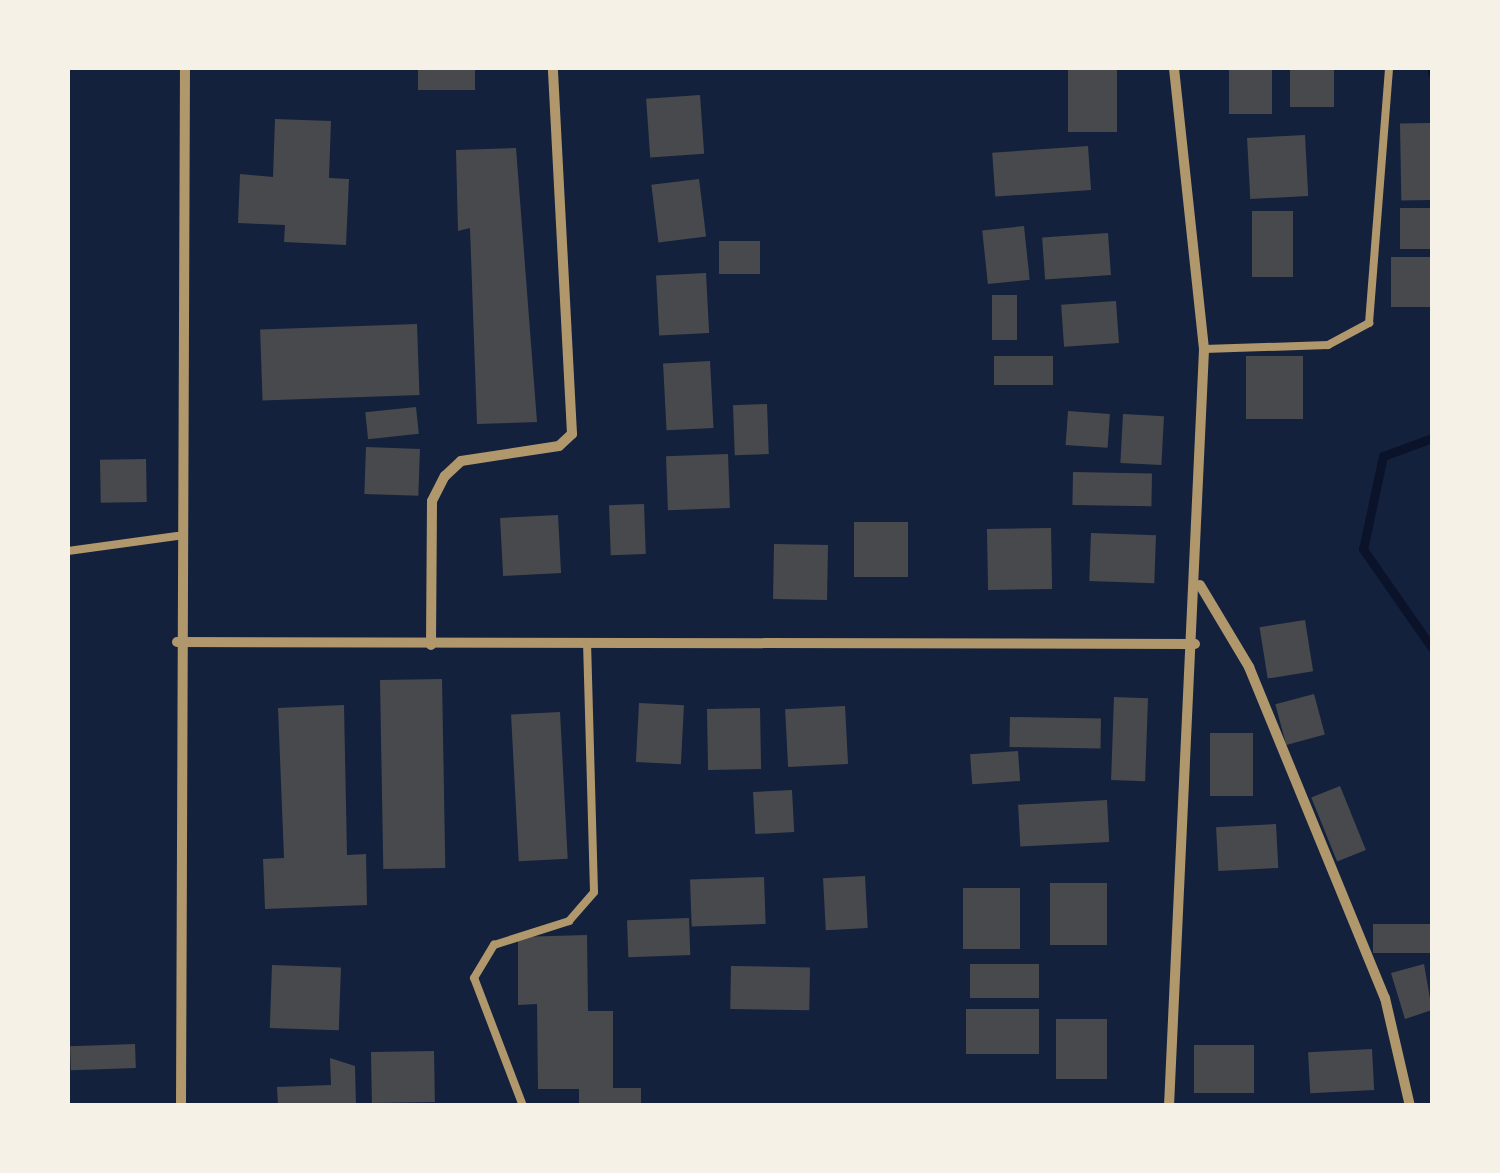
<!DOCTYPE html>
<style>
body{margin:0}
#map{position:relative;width:1500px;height:1173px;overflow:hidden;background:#14213d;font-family:Bitter,serif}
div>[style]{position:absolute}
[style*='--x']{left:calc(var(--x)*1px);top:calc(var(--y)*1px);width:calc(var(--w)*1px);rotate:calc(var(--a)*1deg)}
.stream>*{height:9px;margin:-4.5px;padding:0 4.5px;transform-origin:4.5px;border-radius:4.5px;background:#0b132b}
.building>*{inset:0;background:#48494c;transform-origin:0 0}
.service>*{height:8px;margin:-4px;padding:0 4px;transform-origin:4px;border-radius:4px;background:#b1986c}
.minor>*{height:10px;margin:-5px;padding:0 5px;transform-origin:5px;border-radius:5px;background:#b1986c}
span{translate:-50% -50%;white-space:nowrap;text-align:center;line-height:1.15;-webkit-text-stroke:10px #f6f1e7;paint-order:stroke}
.frame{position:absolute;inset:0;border:70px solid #f6f1e7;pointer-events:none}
</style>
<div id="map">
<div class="stream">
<div style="--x:1432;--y:68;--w:5;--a:90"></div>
<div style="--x:1432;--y:438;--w:52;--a:159.8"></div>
<div style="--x:1383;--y:456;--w:95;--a:102.1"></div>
<div style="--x:1363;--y:549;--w:121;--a:55.1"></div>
</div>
<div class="building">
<div style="left:418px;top:68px;width:57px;height:22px"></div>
<div style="left:1068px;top:68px;width:49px;height:64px"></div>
<div style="left:1229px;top:68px;width:43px;height:46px"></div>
<div style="left:1290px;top:68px;width:44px;height:39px"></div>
<div style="left:700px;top:95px;width:59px;height:54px;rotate:86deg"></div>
<div style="clip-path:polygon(275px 119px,331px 121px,329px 178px,349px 179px,346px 245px,284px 242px,285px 225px,238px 223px,240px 174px,273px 177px)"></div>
<div style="left:1430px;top:123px;width:77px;height:30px;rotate:89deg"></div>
<div style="left:1305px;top:135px;width:61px;height:58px;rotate:87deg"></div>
<div style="left:1088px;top:146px;width:44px;height:96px;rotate:86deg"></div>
<div style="clip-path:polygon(516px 148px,537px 422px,477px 424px,470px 228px,458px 231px,456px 150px)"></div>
<div style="left:699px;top:179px;width:58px;height:48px;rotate:83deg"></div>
<div style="left:1432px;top:208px;width:41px;height:32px;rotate:90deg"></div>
<div style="left:1252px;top:211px;width:41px;height:66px"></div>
<div style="left:1024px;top:226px;width:54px;height:42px;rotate:84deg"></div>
<div style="left:1108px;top:233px;width:42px;height:66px;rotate:86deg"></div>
<div style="left:760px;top:241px;width:33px;height:41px;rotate:90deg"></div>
<div style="left:1432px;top:257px;width:50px;height:41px;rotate:90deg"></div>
<div style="left:706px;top:273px;width:60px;height:50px;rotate:87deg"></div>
<div style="left:992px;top:295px;width:25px;height:45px"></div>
<div style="left:1116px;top:301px;width:42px;height:55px;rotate:86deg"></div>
<div style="left:417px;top:324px;width:71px;height:157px;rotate:88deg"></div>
<div style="left:994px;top:356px;width:59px;height:29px"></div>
<div style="left:1246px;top:356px;width:57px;height:63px"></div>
<div style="left:710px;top:361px;width:67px;height:47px;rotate:87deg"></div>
<div style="left:767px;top:404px;width:50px;height:34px;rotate:88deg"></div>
<div style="left:416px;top:407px;width:27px;height:51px;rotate:84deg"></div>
<div style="left:1068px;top:411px;width:42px;height:34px;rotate:4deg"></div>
<div style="left:1123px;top:414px;width:41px;height:49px;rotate:3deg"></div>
<div style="left:366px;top:447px;width:54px;height:47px;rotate:2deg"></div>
<div style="left:728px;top:454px;width:54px;height:62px;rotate:88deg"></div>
<div style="left:146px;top:459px;width:43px;height:46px;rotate:89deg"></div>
<div style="left:1073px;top:472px;width:79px;height:33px;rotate:1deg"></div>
<div style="left:644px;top:504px;width:50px;height:35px;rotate:88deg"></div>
<div style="left:558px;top:515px;width:58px;height:58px;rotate:87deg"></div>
<div style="left:854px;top:522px;width:54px;height:55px"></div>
<div style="left:1051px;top:528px;width:61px;height:64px;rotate:89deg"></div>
<div style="left:1091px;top:533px;width:65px;height:48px;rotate:2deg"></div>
<div style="left:774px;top:544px;width:54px;height:55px;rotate:1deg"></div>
<div style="left:1305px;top:620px;width:52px;height:46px;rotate:81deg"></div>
<div style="left:442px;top:679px;width:189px;height:62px;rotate:89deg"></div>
<div style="left:1314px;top:694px;width:42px;height:40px;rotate:75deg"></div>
<div style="left:1114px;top:697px;width:34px;height:83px;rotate:2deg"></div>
<div style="left:639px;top:703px;width:45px;height:59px;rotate:3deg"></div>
<div style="clip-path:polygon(344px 705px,347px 855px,366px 854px,367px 905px,265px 909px,263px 859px,284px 858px,278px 708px)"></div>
<div style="left:845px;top:706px;width:58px;height:60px;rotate:87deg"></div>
<div style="left:760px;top:708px;width:61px;height:53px;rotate:89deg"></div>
<div style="left:560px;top:712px;width:147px;height:49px;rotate:87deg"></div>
<div style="left:1010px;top:717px;width:91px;height:30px;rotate:1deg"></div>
<div style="left:1210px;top:733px;width:43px;height:63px"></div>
<div style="left:1018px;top:751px;width:30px;height:48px;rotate:86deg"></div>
<div style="left:1340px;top:786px;width:69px;height:31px;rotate:68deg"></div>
<div style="left:792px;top:790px;width:42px;height:39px;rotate:87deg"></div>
<div style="left:1107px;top:800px;width:42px;height:89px;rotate:87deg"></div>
<div style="left:1276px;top:824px;width:44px;height:60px;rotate:87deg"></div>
<div style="left:865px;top:876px;width:52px;height:42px;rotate:87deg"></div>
<div style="left:764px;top:877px;width:47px;height:74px;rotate:88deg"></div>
<div style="left:1050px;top:883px;width:57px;height:62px"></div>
<div style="left:1020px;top:888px;width:61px;height:57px;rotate:90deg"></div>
<div style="left:689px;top:918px;width:37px;height:62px;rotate:88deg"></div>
<div style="left:1432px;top:924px;width:29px;height:59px;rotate:90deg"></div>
<div style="clip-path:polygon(587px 935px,588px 1011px,613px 1011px,613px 1088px,641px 1088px,641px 1106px,579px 1106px,579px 1089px,538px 1089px,537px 1004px,518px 1005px,518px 937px)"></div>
<div style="left:970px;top:964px;width:69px;height:34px"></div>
<div style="clip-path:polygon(1424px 964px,1432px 1010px,1405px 1019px,1391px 973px)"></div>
<div style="left:272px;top:965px;width:69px;height:63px;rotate:2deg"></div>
<div style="left:731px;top:966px;width:79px;height:43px;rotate:1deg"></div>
<div style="left:1039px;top:1009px;width:45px;height:73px;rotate:90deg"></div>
<div style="left:1056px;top:1019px;width:51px;height:60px"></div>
<div style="left:135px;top:1044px;width:24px;height:65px;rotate:88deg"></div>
<div style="left:1254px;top:1045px;width:48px;height:60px;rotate:90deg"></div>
<div style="left:1372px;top:1049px;width:41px;height:64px;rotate:87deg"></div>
<div style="left:434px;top:1051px;width:51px;height:63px;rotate:89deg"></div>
<div style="clip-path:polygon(330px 1058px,355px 1066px,356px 1106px,278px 1106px,277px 1087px,331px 1085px)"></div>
</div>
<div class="service">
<div style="--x:1204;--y:349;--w:124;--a:-1.8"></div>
<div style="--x:1328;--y:345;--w:47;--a:-28.2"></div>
<div style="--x:1369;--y:323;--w:256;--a:-85.5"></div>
<div style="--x:68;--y:551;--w:110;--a:-7.8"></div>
<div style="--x:523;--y:1106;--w:137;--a:-110.9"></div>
<div style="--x:474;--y:978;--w:39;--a:-59"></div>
<div style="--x:494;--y:945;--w:79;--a:-17.7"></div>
<div style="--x:569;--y:921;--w:38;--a:-49"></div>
<div style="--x:594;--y:892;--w:247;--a:-91.6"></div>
</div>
<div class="minor">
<div style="--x:1200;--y:585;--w:96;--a:59.1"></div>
<div style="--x:1249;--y:667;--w:358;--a:67.7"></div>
<div style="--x:1385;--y:998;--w:111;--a:77"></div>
<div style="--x:177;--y:642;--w:1018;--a:0.11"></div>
<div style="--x:431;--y:645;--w:144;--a:-89.6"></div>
<div style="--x:432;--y:501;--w:28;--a:-63"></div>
<div style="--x:445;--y:476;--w:22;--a:-43"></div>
<div style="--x:461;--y:461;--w:99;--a:-8.7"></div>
<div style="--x:559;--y:446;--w:18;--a:-43"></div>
<div style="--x:572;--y:434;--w:366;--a:-93"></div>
<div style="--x:181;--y:1106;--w:1038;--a:-89.78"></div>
<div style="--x:1169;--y:1106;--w:758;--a:-87.35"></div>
<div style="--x:1204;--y:349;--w:283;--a:-96.1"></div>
</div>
<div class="frame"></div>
</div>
